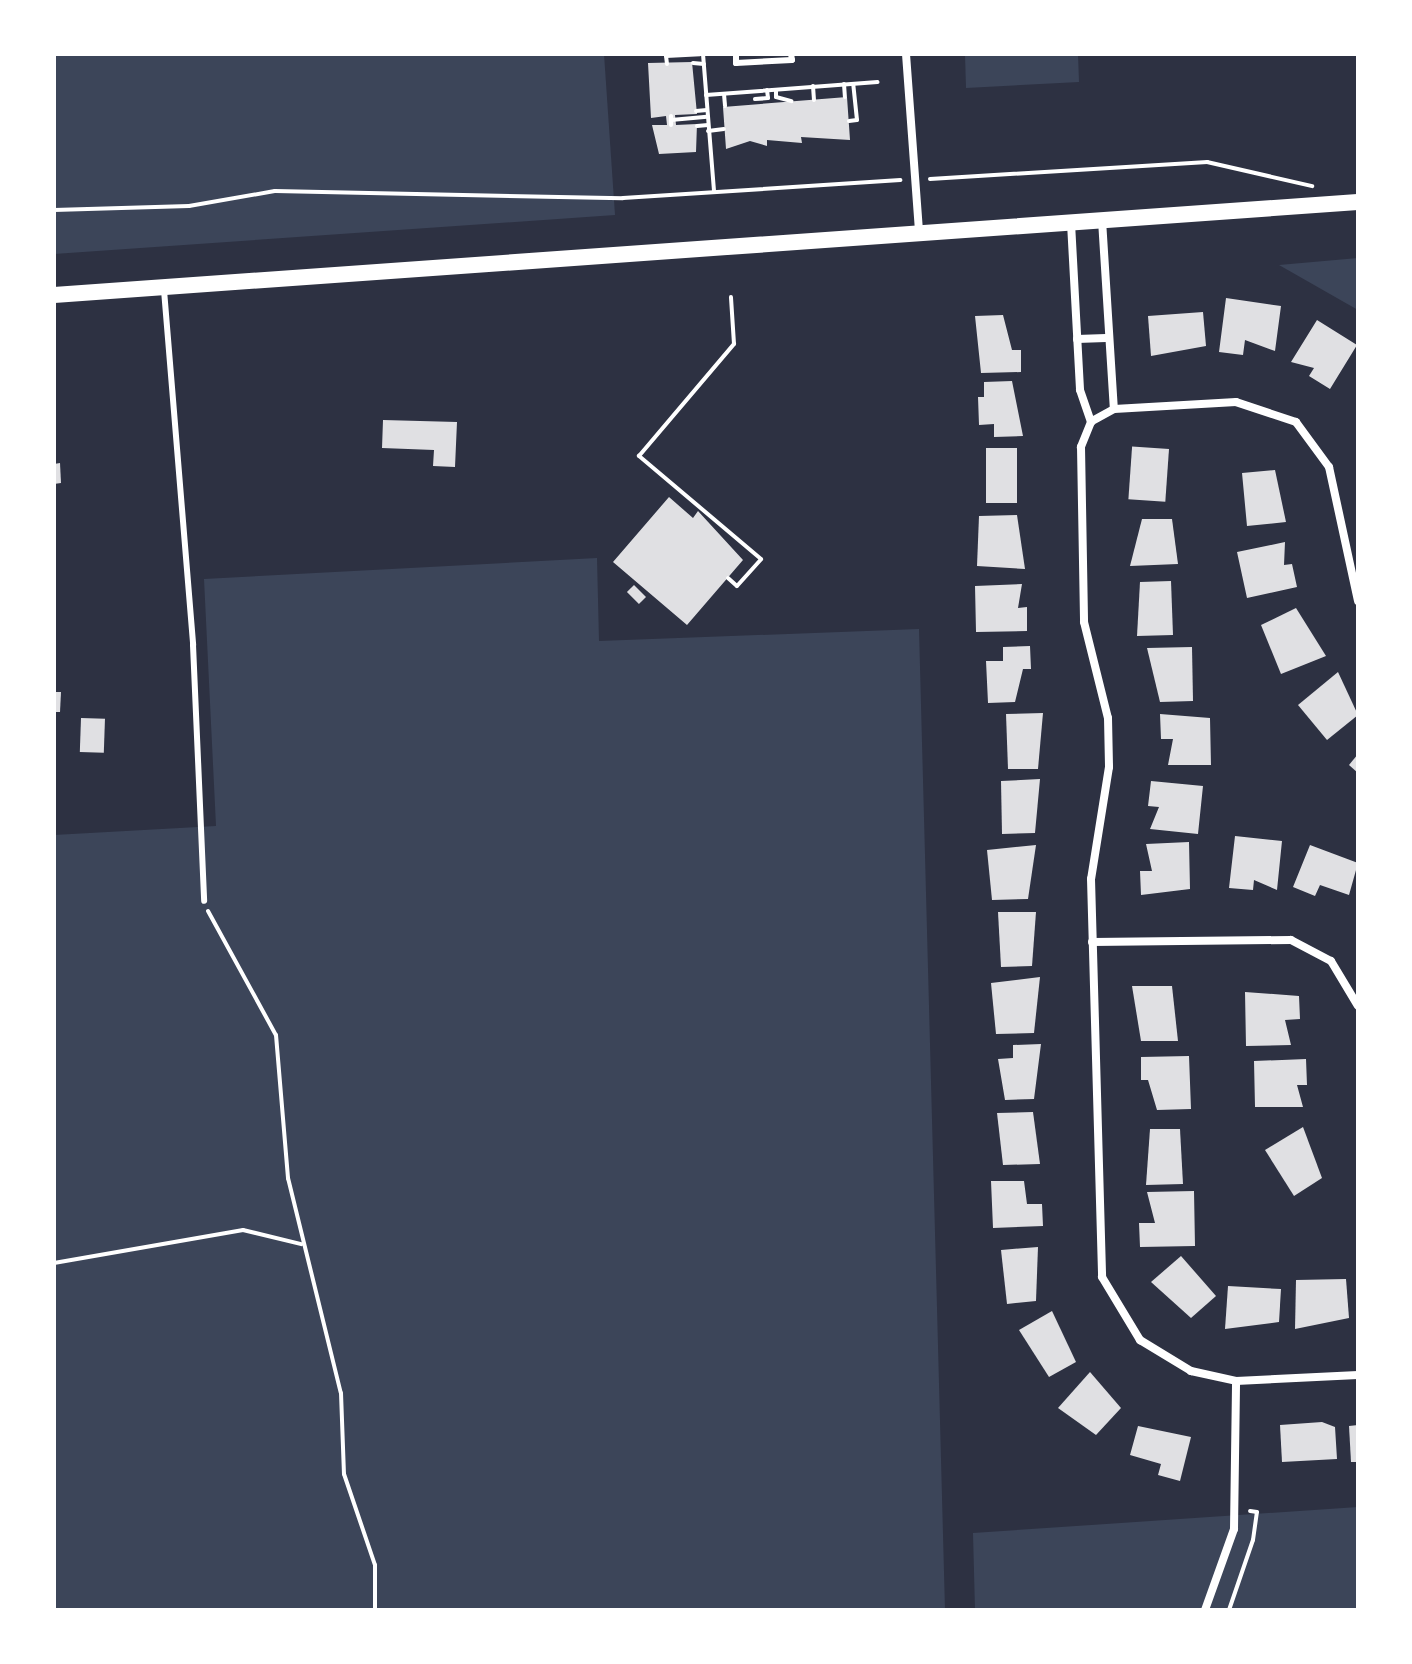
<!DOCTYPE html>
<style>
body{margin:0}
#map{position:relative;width:1412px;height:1664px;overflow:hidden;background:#2d3142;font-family:Quicksand,sans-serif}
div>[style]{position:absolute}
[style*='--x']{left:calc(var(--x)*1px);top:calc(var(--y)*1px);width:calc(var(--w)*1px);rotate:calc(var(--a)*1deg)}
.green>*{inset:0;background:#3c4559}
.building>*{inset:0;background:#e0e0e3;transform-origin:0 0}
.path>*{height:4px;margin:-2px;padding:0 2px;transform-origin:2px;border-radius:2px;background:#fff}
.service>*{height:6px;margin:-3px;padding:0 3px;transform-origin:3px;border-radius:3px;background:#fff}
.minor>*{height:8px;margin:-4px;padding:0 4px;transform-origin:4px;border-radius:4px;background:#fff}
.secondary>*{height:16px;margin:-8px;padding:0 8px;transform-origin:8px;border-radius:8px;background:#fff}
span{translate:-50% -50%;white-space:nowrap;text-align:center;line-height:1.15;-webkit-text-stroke:8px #fff;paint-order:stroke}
.frame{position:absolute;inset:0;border:56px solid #fff;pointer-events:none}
</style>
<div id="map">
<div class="green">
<div style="clip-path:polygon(54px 54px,604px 54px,615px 215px,54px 254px)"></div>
<div style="clip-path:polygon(965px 54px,1078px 54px,1079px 82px,966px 88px)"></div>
<div style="clip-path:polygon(1358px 258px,1358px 310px,1279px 265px)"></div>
<div style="clip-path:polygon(597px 558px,599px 641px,919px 629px,945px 1610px,54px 1610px,54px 835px,216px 826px,204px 579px)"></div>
<div style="clip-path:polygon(1358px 1507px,1358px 1610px,975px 1610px,973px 1533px)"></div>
</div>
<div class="building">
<div style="clip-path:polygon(692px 62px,697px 114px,675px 115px,676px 125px,697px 124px,696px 152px,659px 154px,652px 125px,667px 125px,666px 116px,651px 118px,648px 63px)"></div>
<div style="clip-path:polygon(847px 97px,850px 140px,801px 137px,802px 143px,767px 140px,767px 146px,750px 141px,726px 149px,723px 107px)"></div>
<div style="clip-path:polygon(1226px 298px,1281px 306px,1275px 351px,1245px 340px,1243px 355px,1219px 352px)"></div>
<div style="clip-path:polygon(1203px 312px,1206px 346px,1151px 356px,1148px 316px)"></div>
<div style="clip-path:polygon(1003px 315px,1012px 350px,1021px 350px,1021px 372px,981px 373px,975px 316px)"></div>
<div style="clip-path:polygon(1317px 320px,1357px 345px,1330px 389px,1309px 376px,1314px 368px,1291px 362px)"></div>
<div style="clip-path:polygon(1012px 381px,1023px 436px,994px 437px,994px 424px,979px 425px,978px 397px,984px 397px,984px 382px)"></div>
<div style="clip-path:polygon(383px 420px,457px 422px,455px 467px,433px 466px,434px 450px,382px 448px)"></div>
<div style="left:986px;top:448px;width:31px;height:55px"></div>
<div style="left:1169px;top:449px;width:53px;height:37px;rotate:94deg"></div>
<div style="clip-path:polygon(60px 463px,61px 483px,54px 484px,54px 464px)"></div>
<div style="clip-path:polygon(1275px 470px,1286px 522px,1247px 526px,1242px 473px)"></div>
<div style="clip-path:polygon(669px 497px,693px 518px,698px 511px,743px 560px,687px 625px,613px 562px)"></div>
<div style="clip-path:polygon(1017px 515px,1025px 569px,977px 566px,979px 516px)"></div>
<div style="clip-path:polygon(1142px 519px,1172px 519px,1178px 564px,1130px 566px)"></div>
<div style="clip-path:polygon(1285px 542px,1284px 565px,1292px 564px,1297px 587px,1247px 598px,1237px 552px)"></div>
<div style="clip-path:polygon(1171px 581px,1173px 635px,1137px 636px,1140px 582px)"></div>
<div style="clip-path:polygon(1022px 584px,1018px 608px,1027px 607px,1027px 631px,976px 632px,975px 586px)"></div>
<div style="left:634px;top:585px;width:17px;height:10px;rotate:45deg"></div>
<div style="clip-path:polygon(1296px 608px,1326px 656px,1281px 674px,1261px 625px)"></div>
<div style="clip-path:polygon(1030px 646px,1031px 669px,1023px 669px,1015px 702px,988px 703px,986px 661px,1003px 661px,1003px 647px)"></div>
<div style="clip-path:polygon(1192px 647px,1193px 701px,1160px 702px,1147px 648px)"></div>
<div style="clip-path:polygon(1338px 672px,1358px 715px,1327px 740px,1298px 705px)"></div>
<div style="clip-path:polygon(54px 692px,61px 692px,60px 712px,54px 712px)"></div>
<div style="clip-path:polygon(1043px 713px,1038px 769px,1008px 769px,1006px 714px)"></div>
<div style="clip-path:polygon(1160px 714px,1210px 718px,1211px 765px,1168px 765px,1173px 739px,1161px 739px)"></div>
<div style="left:81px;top:718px;width:24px;height:34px;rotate:2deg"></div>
<div style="clip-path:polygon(1358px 754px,1358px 773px,1349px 765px)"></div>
<div style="clip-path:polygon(1040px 779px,1035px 833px,1002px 834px,1001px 781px)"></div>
<div style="clip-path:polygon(1151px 781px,1203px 786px,1198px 834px,1150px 829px,1159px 807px,1148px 806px)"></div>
<div style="clip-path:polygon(1235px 836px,1282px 841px,1277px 890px,1254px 880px,1253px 890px,1229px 888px)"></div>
<div style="clip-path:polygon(1189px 842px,1190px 889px,1141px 895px,1140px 871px,1152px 871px,1146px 844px)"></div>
<div style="clip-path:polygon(1036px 845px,1028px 899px,992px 900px,987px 850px)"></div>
<div style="clip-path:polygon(1310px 845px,1358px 863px,1349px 895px,1320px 885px,1315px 896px,1293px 887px)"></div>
<div style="clip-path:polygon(998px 912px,1036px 912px,1032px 966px,1001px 967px)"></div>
<div style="clip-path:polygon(1040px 977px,1034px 1033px,996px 1034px,991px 983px)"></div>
<div style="clip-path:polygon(1132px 986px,1172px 986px,1178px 1041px,1141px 1041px)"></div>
<div style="clip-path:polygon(1245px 992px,1299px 996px,1300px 1019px,1285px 1020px,1291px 1045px,1246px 1046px)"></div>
<div style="clip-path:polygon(1041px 1044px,1034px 1099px,1005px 1100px,998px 1059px,1013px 1058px,1013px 1045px)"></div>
<div style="clip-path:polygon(1189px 1056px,1191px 1109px,1157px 1110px,1148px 1080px,1141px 1080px,1141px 1057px)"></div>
<div style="clip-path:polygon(1306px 1059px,1307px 1085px,1297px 1085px,1303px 1107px,1255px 1107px,1254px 1061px)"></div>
<div style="clip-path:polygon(1033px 1112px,1040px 1164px,1003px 1165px,997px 1113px)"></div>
<div style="clip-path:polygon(1303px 1127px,1322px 1178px,1294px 1196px,1265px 1150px)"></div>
<div style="clip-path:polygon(1150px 1129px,1180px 1129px,1183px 1184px,1146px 1185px)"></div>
<div style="clip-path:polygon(991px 1181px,1024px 1181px,1027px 1204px,1042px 1204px,1043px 1226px,993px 1228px)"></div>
<div style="clip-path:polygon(1194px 1191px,1195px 1246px,1140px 1247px,1139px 1223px,1155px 1223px,1147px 1192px)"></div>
<div style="clip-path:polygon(1038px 1247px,1036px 1301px,1007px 1304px,1001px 1250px)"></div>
<div style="clip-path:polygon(1181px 1256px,1216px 1296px,1191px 1318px,1151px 1282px)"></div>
<div style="clip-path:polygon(1346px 1279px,1349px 1318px,1295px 1329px,1296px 1280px)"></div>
<div style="clip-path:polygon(1228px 1286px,1281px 1289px,1279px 1322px,1225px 1329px)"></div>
<div style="clip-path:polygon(1052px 1311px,1076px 1362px,1049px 1377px,1019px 1330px)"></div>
<div style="clip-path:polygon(1090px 1372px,1121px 1408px,1096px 1435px,1058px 1408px)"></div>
<div style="clip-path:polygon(1322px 1422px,1335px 1427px,1337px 1459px,1282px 1462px,1280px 1425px)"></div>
<div style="clip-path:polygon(1358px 1425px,1358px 1462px,1351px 1462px,1349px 1426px)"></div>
<div style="clip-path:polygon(1138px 1426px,1191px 1437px,1180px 1481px,1158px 1475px,1161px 1464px,1130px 1455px)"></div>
</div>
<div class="path">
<div style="--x:703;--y:54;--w:138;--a:85.4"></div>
<div style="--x:693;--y:63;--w:11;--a:5"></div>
<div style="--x:667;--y:64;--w:8;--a:-97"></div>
<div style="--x:666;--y:56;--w:34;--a:-3"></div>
<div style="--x:844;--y:84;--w:13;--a:86"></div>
<div style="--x:813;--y:86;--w:14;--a:86"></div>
<div style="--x:776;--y:90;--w:7;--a:90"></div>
<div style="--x:776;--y:97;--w:16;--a:15"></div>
<div style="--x:724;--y:94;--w:12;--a:85"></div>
<div style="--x:706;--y:95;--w:172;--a:-4.3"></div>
<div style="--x:755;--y:99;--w:13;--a:-4"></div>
<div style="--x:768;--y:98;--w:8;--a:-97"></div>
<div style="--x:696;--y:111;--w:11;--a:-5"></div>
<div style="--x:671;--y:116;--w:9;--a:90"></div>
<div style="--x:671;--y:120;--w:36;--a:-5"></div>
<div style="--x:849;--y:121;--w:8;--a:-7"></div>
<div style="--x:857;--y:120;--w:36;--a:-96"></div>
<div style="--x:697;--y:126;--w:11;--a:-5"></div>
<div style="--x:708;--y:131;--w:16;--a:-7"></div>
<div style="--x:930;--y:179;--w:278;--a:-3.5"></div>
<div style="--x:1207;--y:162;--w:108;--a:12.9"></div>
<div style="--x:54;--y:210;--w:135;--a:-1.7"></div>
<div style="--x:189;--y:206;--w:87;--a:-9.9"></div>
<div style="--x:275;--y:191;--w:348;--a:1.2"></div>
<div style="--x:623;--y:198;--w:278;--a:-3.7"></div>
<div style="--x:728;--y:578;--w:12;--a:42"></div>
<div style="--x:737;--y:586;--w:36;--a:-48"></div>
<div style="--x:761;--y:559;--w:160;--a:-139.8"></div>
<div style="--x:639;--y:456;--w:147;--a:-49.7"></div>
<div style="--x:734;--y:344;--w:47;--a:-93.7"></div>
<div style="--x:208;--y:911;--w:141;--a:61.3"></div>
<div style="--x:276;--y:1035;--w:144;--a:85.2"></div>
<div style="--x:288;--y:1178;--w:221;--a:76.2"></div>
<div style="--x:341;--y:1393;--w:81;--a:87.9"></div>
<div style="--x:344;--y:1474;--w:96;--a:71.2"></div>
<div style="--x:375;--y:1565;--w:45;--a:90"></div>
<div style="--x:54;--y:1263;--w:192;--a:-9.9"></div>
<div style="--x:243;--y:1230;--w:60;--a:13.6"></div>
<div style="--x:1229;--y:1610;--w:74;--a:-71.1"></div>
<div style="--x:1253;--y:1540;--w:28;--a:-82"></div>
<div style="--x:1257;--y:1512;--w:7;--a:-172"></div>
</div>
<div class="service">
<div style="--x:736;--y:54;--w:9;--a:90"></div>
<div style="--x:736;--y:63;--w:56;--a:-3.1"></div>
<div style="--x:792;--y:60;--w:6;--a:-99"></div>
<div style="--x:164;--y:290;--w:356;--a:85.3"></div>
<div style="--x:193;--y:645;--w:256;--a:87.5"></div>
</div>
<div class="minor">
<div style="--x:906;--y:54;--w:179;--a:85.8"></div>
<div style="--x:1102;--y:220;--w:189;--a:86.4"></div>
<div style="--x:1071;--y:223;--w:167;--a:86.9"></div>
<div style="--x:1080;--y:390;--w:34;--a:71"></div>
<div style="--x:1077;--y:339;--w:29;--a:-2"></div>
<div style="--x:1358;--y:601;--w:137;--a:-102.2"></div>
<div style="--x:1329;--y:467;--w:56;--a:-126.3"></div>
<div style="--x:1296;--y:422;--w:63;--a:-161.6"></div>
<div style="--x:1236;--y:402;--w:122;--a:176.7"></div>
<div style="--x:1114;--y:409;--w:26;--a:151"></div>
<div style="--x:1091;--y:422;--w:27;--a:112"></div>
<div style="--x:1081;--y:447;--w:175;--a:89"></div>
<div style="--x:1084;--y:622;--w:99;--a:76"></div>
<div style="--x:1108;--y:718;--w:49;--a:88.8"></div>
<div style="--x:1109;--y:767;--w:113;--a:99.1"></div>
<div style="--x:1091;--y:879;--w:398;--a:88.4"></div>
<div style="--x:1102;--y:1277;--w:74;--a:58.9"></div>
<div style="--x:1140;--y:1340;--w:60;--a:31.3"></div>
<div style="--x:1191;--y:1371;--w:46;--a:12.5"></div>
<div style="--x:1236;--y:1381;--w:122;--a:-2.8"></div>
<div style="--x:1092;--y:942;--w:199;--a:-0.6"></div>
<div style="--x:1291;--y:940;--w:45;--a:27.7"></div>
<div style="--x:1331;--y:961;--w:52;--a:59"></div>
<div style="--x:1205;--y:1610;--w:86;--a:-70.3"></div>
<div style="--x:1234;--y:1529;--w:148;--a:-89.2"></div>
</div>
<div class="secondary">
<div style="--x:54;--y:295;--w:1307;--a:-4.08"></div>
</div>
<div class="frame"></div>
</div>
